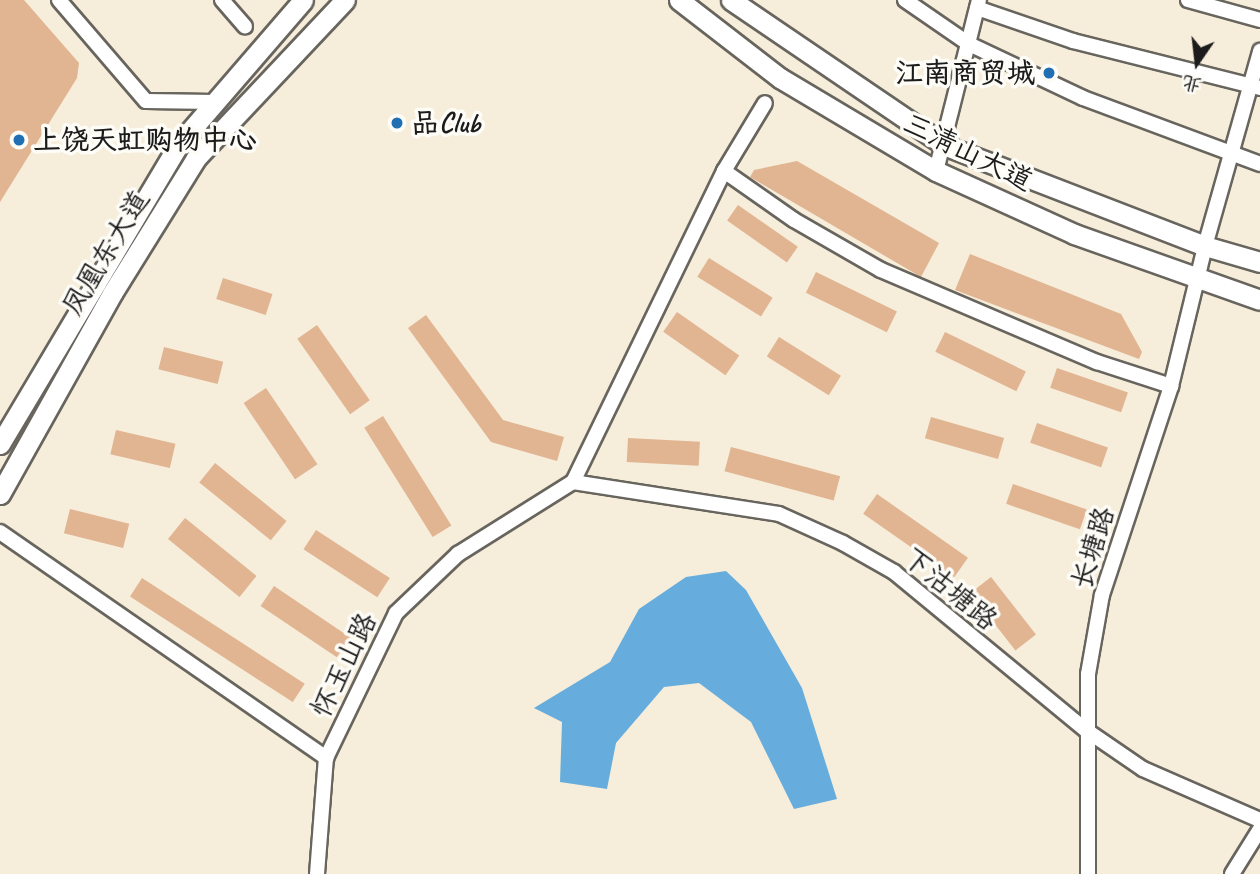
<!DOCTYPE html>
<meta charset="utf-8">
<style>
body{margin:0}
#map{position:relative;width:1260px;height:874px;overflow:hidden;background:#f6edda;font-family:Caveat,"LXGW WenKai TC",sans-serif}
div>[style]{position:absolute}
[style*='--x']{left:calc(var(--x)*1px);top:calc(var(--y)*1px);width:calc(var(--w)*1px);rotate:calc(var(--a)*1deg)}
.water>*{inset:0;background:#66addd}
.building>*{inset:0;background:#e1b492;transform-origin:0 0}
.roads{filter:drop-shadow(2px 0 #68655e) drop-shadow(-2px 0 #68655e) drop-shadow(0 2px #68655e) drop-shadow(0 -2px #68655e)}
.minor>*{height:14px;margin:-7px;padding:0 7px;transform-origin:7px;border-radius:7px;background:#fff}
.major>*{height:19px;margin:-9.5px;padding:0 9.5px;transform-origin:9.5px;border-radius:9.5px;background:#fff}
.dots>*{width:19px;height:19px;translate:-50% -50%;box-sizing:border-box;border:4px solid #fdfcf7;border-radius:50%}
span{translate:-50% -50%;white-space:nowrap;text-align:center;line-height:1.15;-webkit-text-stroke:7px #fdfcf7;paint-order:stroke}
.poi-label{font-size:28px;color:#1c1c1c;font-weight:700}
.right{translate:-100% -50%;text-align:right}
.left{translate:0 -50%;text-align:left}
.street-label{font-size:28px;color:#1c1c1c}
.north{position:absolute;left:1162px;top:28px;width:70px;height:70px;-webkit-text-stroke:5px #fdfcf7;paint-order:stroke;rotate:194deg;font-size:19px;font-weight:700;line-height:28px;text-align:center;color:#1c1c1c}
.north::after{content:'';display:block;margin:auto;width:24px;height:32px;background:#1c1c1c;clip-path:polygon(50% 0,100% 100%,50% 72%,0 100%)}
</style>
<div id="map">
<div class="water">
<div style="clip-path:polygon(726px 571px,746px 590px,802px 688px,837px 799px,794px 809px,751px 722px,699px 683px,664px 687px,616px 743px,607px 789px,560px 782px,562px 722px,534px 708px,610px 662px,639px 609px,686px 577px)"></div>
</div>
<div class="building">
<div style="clip-path:polygon(0 0,24px 0,79px 63px,77px 78px,0 202px)"></div>
<div style="clip-path:polygon(797px 161px,939px 243px,921px 277px,750px 177px,754px 170px)"></div>
<div style="left:738px;top:205px;width:73px;height:19px;rotate:35deg"></div>
<div style="clip-path:polygon(970px 254px,1121px 314px,1142px 352px,1139px 359px,955px 290px)"></div>
<div style="left:709px;top:258px;width:75px;height:22px;rotate:32deg"></div>
<div style="left:816px;top:272px;width:90px;height:23px;rotate:26deg"></div>
<div style="left:223px;top:278px;width:52px;height:22px;rotate:18deg"></div>
<div style="left:677px;top:312px;width:76px;height:24px;rotate:35deg"></div>
<div style="clip-path:polygon(426px 315px,503px 420px,564px 437px,557px 461px,491px 442px,408px 328px)"></div>
<div style="left:317px;top:325px;width:92px;height:24px;rotate:55deg"></div>
<div style="left:945px;top:332px;width:90px;height:22px;rotate:26deg"></div>
<div style="left:779px;top:337px;width:73px;height:23px;rotate:32deg"></div>
<div style="left:164px;top:347px;width:61px;height:23px;rotate:14deg"></div>
<div style="left:1057px;top:368px;width:75px;height:21px;rotate:19deg"></div>
<div style="left:266px;top:388px;width:92px;height:27px;rotate:56deg"></div>
<div style="left:383px;top:416px;width:129px;height:22px;rotate:58deg"></div>
<div style="left:931px;top:417px;width:76px;height:22px;rotate:16deg"></div>
<div style="left:1037px;top:423px;width:75px;height:21px;rotate:19deg"></div>
<div style="left:116px;top:430px;width:61px;height:25px;rotate:13deg"></div>
<div style="left:628px;top:438px;width:72px;height:24px;rotate:3deg"></div>
<div style="left:731px;top:447px;width:113px;height:25px;rotate:15deg"></div>
<div style="left:215px;top:463px;width:92px;height:25px;rotate:39deg"></div>
<div style="left:1013px;top:484px;width:78px;height:21px;rotate:19deg"></div>
<div style="left:877px;top:494px;width:111px;height:24px;rotate:35deg"></div>
<div style="left:70px;top:509px;width:61px;height:25px;rotate:14deg"></div>
<div style="left:185px;top:518px;width:92px;height:27px;rotate:39deg"></div>
<div style="left:316px;top:530px;width:88px;height:23px;rotate:33deg"></div>
<div style="left:991px;top:577px;width:73px;height:26px;rotate:52deg"></div>
<div style="left:142px;top:578px;width:194px;height:22px;rotate:33deg"></div>
<div style="left:274px;top:586px;width:92px;height:24px;rotate:34deg"></div>
</div>
<div class="roads">
<div class="minor">
<div style="--x:59;--y:0;--w:133;--a:49.3"></div>
<div style="--x:146;--y:101;--w:69;--a:0.8"></div>
<div style="--x:222;--y:0;--w:35;--a:49"></div>
<div style="--x:905;--y:0;--w:78;--a:34.5"></div>
<div style="--x:969;--y:44;--w:126;--a:25.3"></div>
<div style="--x:1083;--y:98;--w:189;--a:20.4"></div>
<div style="--x:1188;--y:0;--w:75;--a:15.5"></div>
<div style="--x:977;--y:8;--w:102;--a:19"></div>
<div style="--x:1073;--y:41;--w:193;--a:14.1"></div>
<div style="--x:724;--y:171;--w:85;--a:35"></div>
<div style="--x:794;--y:220;--w:100;--a:29.9"></div>
<div style="--x:881;--y:270;--w:235;--a:23.1"></div>
<div style="--x:1097;--y:362;--w:78;--a:18"></div>
<div style="--x:936;--y:171;--w:176;--a:-75.9"></div>
<div style="--x:573;--y:482;--w:208;--a:8.8"></div>
<div style="--x:779;--y:514;--w:70;--a:24.4"></div>
<div style="--x:843;--y:543;--w:59;--a:29.6"></div>
<div style="--x:894;--y:572;--w:249;--a:39.5"></div>
<div style="--x:1086;--y:730;--w:69;--a:34.4"></div>
<div style="--x:1143;--y:769;--w:128;--a:23.6"></div>
<div style="--x:573;--y:482;--w:346;--a:-64.1"></div>
<div style="--x:724;--y:171;--w:79;--a:-58.9"></div>
<div style="--x:0;--y:532;--w:397;--a:34.7"></div>
<div style="--x:317;--y:874;--w:116;--a:-85.6"></div>
<div style="--x:326;--y:758;--w:161;--a:-64.2"></div>
<div style="--x:396;--y:613;--w:86;--a:-43.6"></div>
<div style="--x:458;--y:554;--w:136;--a:-32.1"></div>
<div style="--x:1088;--y:874;--w:200;--a:-90"></div>
<div style="--x:1088;--y:674;--w:80;--a:-80"></div>
<div style="--x:1102;--y:595;--w:220;--a:-71.7"></div>
<div style="--x:1171;--y:386;--w:144;--a:-76.3"></div>
<div style="--x:1205;--y:246;--w:203;--a:-74.2"></div>
<div style="--x:1232;--y:874;--w:53;--a:-58.1"></div>
</div>
<div class="major">
<div style="--x:679;--y:0;--w:128;--a:37.7"></div>
<div style="--x:780;--y:78;--w:182;--a:30.8"></div>
<div style="--x:936;--y:171;--w:152;--a:24.5"></div>
<div style="--x:1074;--y:234;--w:197;--a:19.5"></div>
<div style="--x:731;--y:0;--w:260;--a:34.2"></div>
<div style="--x:946;--y:146;--w:278;--a:21.1"></div>
<div style="--x:1205;--y:246;--w:57;--a:16.2"></div>
<div style="--x:0;--y:444;--w:348;--a:-59.2"></div>
<div style="--x:178;--y:145;--w:191;--a:-49.2"></div>
<div style="--x:0;--y:494;--w:231;--a:-60.8"></div>
<div style="--x:113;--y:292;--w:158;--a:-58.2"></div>
<div style="--x:196;--y:158;--w:217;--a:-46.7"></div>
</div>
</div>
<div class="dots">
<div style="left:1049px;top:73px;background:#1f6fb2"></div>
<div style="left:397px;top:123px;background:#1f6fb2"></div>
<div style="left:19px;top:140px;background:#1f6fb2"></div>
</div>
<div class="poi-label">
<span class="right" style="left:1035px;top:73px">江南商贸城</span>
<span class="left" style="left:411px;top:123px">品Club</span>
<span class="left" style="left:33px;top:140px">上饶天虹购物中心</span>
</div>
<div class="street-label">
<span style="left:968px;top:152px;rotate:26deg">三清山大道</span>
<span style="left:106px;top:253px;rotate:-59deg">凤凰东大道</span>
<span style="left:1093px;top:548px;rotate:-73deg">长塘路</span>
<span style="left:950px;top:589px;rotate:39deg">下沽塘路</span>
<span style="left:344px;top:665px;rotate:-64deg">怀玉山路</span>
</div>
<div class="north">北</div>
</div>
